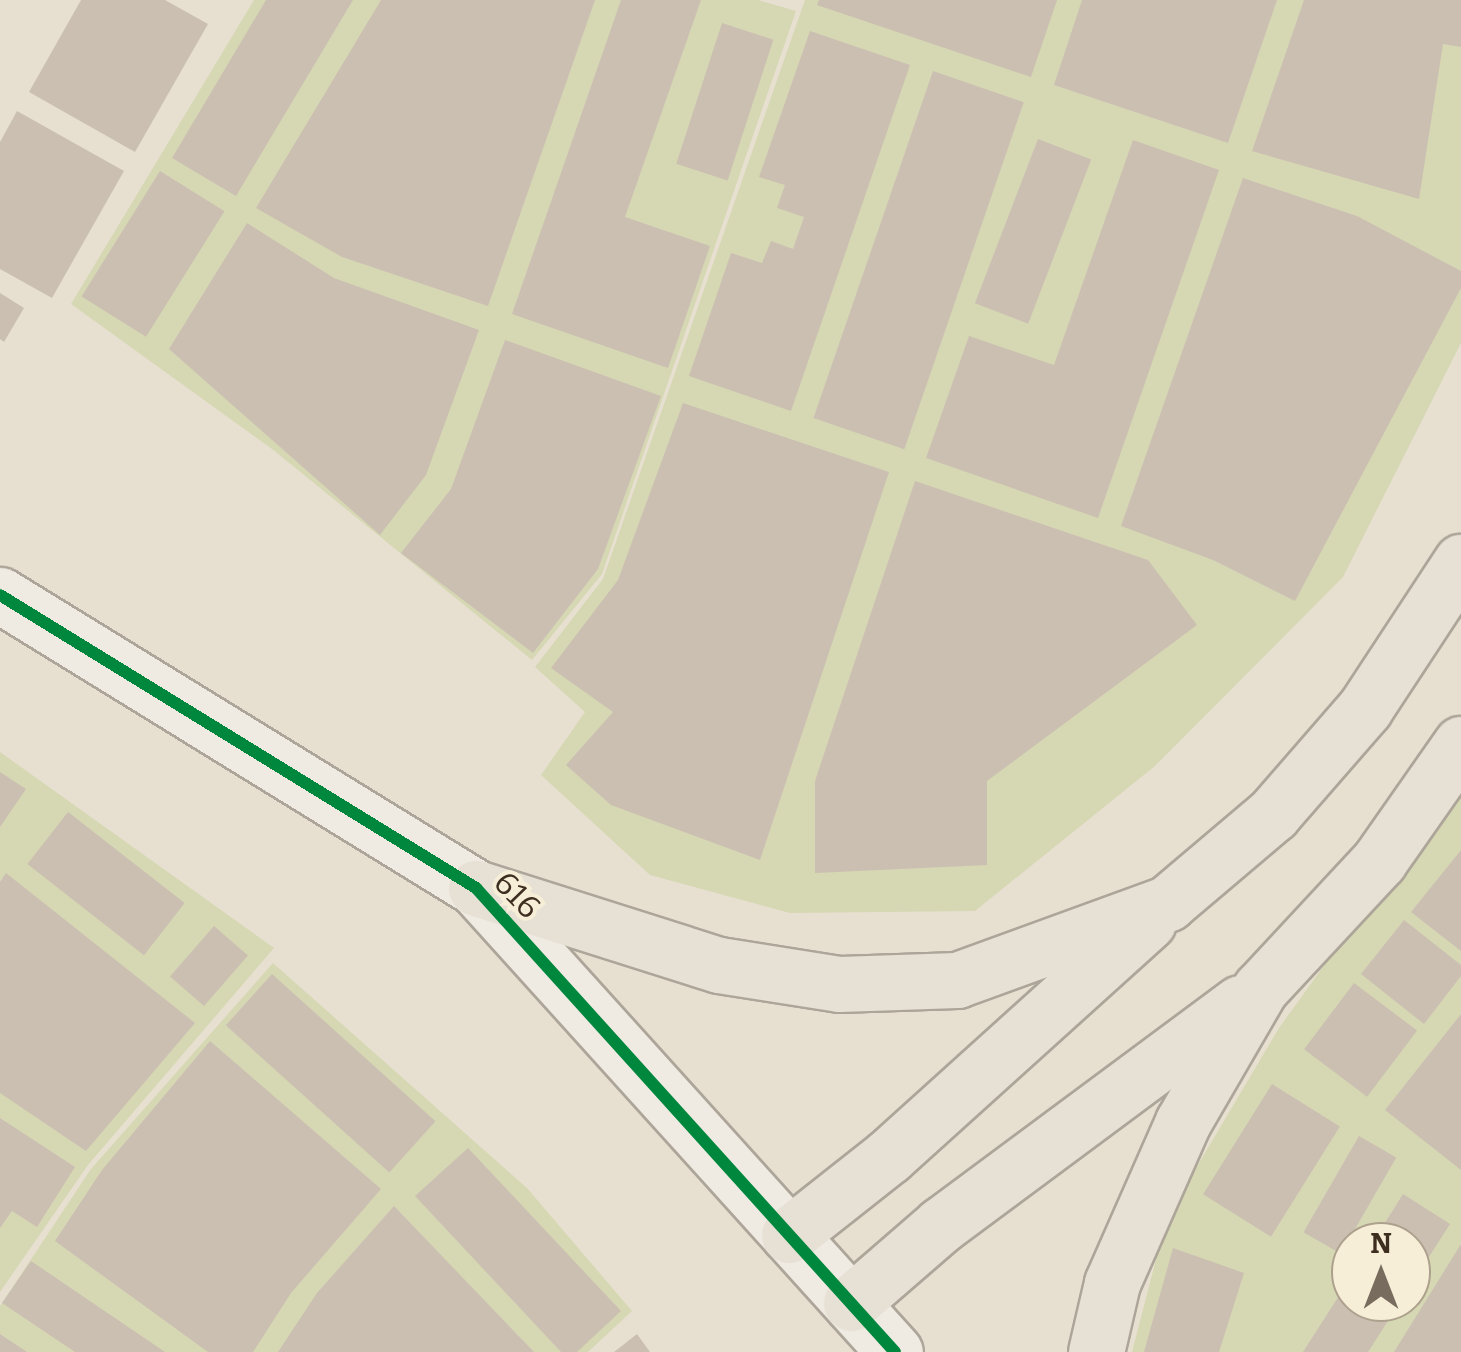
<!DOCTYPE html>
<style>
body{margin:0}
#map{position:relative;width:1461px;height:1352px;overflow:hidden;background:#e7e0d1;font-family:Bitter,serif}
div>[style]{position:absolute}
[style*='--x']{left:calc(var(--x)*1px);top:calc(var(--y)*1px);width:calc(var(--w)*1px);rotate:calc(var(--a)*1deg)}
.green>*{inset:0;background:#d6d7b3}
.building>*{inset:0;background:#cbbfb2;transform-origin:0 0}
.roads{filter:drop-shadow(2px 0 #ada599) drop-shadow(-2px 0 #ada599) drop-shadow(0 2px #ada599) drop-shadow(0 -2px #ada599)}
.minor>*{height:55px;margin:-27.5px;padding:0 27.5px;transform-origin:27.5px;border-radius:27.5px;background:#efebe3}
.major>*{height:55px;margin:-27.5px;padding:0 27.5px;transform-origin:27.5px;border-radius:27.5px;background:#e6e1d4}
.cycleway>*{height:12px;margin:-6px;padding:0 6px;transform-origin:6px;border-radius:6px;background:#00873e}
span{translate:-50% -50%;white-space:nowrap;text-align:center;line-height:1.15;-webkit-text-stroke:8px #f7eed8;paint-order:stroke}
.street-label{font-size:32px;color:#3d2e20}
.north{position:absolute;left:1331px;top:1222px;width:100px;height:100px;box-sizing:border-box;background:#f7eed8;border:2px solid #ada18e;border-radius:50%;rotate:0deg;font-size:28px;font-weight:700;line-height:40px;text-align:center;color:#3d2e20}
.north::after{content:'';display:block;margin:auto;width:35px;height:45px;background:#786c5e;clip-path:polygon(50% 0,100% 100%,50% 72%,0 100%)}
</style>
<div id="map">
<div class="green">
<div style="clip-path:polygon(254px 0,758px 0,796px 11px,602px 574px,532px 660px,272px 449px,71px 304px)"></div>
<div style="clip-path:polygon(805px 0,1461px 0,1461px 343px,1343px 577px,1155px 766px,975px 911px,790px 913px,650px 875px,541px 775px,585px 712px,535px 667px,603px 579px)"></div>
<div style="clip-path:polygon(0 752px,274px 948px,88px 1165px,0 1292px)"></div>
<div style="clip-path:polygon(evenodd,1461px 775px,1461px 1352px,1132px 1352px,1167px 1217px,1279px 1028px,1461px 775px,1351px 1242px,1411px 1242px,1411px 1302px,1351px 1302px,1351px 1242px)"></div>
<div style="clip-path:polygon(273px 963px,527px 1188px,632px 1311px,588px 1352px,0 1352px,0 1306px,91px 1169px)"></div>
</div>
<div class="building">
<div style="clip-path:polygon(81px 0,165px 0,208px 24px,135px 152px,29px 92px)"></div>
<div style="clip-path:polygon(266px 0,353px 0,236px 196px,172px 158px)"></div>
<div style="clip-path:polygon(381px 0,595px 0,488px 306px,342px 257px,256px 208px)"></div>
<div style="clip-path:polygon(621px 0,701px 0,625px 217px,710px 246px,668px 368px,512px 314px)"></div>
<div style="clip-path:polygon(819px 0,1057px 0,1031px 77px,817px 5px)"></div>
<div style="clip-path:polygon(1082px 0,1277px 0,1228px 143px,1054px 85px)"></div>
<div style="clip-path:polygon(1304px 0,1461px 0,1461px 47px,1443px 44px,1419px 199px,1252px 151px)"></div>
<div style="left:722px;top:23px;width:54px;height:148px;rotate:18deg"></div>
<div style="clip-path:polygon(810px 31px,910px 65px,791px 411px,689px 376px,731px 253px,762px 263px,771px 241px,793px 249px,804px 217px,777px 208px,785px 185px,759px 177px)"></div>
<div style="left:933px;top:71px;width:96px;height:367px;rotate:19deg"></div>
<div style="clip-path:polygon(17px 111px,124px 171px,52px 298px,0 269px,0 142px)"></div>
<div style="left:1038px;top:139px;width:57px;height:176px;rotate:21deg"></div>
<div style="clip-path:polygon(1133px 140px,1219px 170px,1098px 518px,926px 458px,969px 336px,1054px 365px)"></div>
<div style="left:160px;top:171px;width:76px;height:148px;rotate:32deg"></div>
<div style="clip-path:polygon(1243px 178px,1357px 216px,1461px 271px,1461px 288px,1295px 601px,1213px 560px,1121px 526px)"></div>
<div style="clip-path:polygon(247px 223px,334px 278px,479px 330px,426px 475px,380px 535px,169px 349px)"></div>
<div style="clip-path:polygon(0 293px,24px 308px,4px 342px,0 339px)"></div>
<div style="clip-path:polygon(505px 340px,661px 396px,598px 569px,533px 653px,401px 553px,451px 489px)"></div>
<div style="clip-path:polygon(683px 403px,889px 472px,760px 860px,611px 805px,566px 765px,613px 712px,551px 668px,618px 580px)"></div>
<div style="clip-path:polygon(915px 481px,1148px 560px,1197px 625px,987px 781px,987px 865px,815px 873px,815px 781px)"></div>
<div style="clip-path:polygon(0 772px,26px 789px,0 827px)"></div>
<div style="left:68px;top:812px;width:148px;height:66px;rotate:38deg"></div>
<div style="clip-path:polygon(1461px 850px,1461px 951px,1411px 912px)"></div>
<div style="clip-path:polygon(6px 873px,195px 1023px,86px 1151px,0 1093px,0 882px)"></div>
<div style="clip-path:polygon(1404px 920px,1461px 965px,1461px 976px,1424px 1024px,1361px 974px)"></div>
<div style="left:214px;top:926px;width:45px;height:67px;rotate:41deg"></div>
<div style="left:272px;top:974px;width:220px;height:69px;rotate:42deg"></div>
<div style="left:1354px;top:983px;width:79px;height:83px;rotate:37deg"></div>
<div style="clip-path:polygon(1461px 1014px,1461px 1170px,1385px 1110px)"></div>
<div style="clip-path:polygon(210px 1041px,381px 1189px,291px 1293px,253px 1352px,208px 1352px,55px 1241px,102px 1170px)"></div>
<div style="left:1272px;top:1084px;width:80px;height:130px;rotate:32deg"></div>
<div style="clip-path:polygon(0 1118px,75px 1167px,37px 1227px,12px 1211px,0 1228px)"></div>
<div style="left:1359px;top:1136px;width:43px;height:111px;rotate:30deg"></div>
<div style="clip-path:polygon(468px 1148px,621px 1311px,577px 1352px,561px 1352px,415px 1196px)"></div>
<div style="clip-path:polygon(1403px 1194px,1450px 1224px,1411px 1285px,1411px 1242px,1373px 1242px)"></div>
<div style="clip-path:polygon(394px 1206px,534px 1352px,278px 1352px,317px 1293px)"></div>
<div style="clip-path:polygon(1461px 1244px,1461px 1352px,1394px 1352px)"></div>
<div style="clip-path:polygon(1173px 1248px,1244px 1273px,1219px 1352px,1144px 1352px)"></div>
<div style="clip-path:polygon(31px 1261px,165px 1352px,75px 1352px,2px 1303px)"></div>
<div style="clip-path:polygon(1351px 1277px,1351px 1302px,1400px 1302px,1368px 1352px,1303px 1352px)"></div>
<div style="clip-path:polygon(0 1334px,27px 1352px,0 1352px)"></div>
<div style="clip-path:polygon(637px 1334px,650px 1352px,614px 1352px)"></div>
</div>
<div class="roads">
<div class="minor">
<div style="--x:0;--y:595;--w:559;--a:31.61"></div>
<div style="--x:476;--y:888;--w:625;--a:47.92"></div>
</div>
<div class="major">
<div style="--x:476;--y:888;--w:255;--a:17.6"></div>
<div style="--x:719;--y:965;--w:121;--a:9"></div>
<div style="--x:839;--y:984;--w:118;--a:-1.9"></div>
<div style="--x:957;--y:980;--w:225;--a:-20"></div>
<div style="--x:1168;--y:903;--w:138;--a:-40.3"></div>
<div style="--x:1273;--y:814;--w:140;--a:-49"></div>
<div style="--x:1365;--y:708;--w:175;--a:-56.7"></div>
<div style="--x:789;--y:1235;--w:127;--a:-38.3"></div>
<div style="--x:889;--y:1156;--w:349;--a:-42.1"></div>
<div style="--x:851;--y:1303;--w:119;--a:-40.9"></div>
<div style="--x:941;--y:1225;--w:372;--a:-36.6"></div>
<div style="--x:1096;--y:1352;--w:71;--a:-76.9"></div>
<div style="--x:1112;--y:1283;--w:176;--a:-66.2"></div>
<div style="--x:1183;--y:1122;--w:154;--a:-59.9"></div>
<div style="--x:1260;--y:989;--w:175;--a:-47.1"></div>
<div style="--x:1379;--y:861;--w:143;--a:-55"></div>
</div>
</div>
<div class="cycleway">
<div style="--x:0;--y:595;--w:559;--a:31.61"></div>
<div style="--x:476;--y:888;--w:625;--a:47.92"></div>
</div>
<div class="street-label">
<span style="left:517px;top:895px;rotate:46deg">616</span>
</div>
<div class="north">N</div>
</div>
